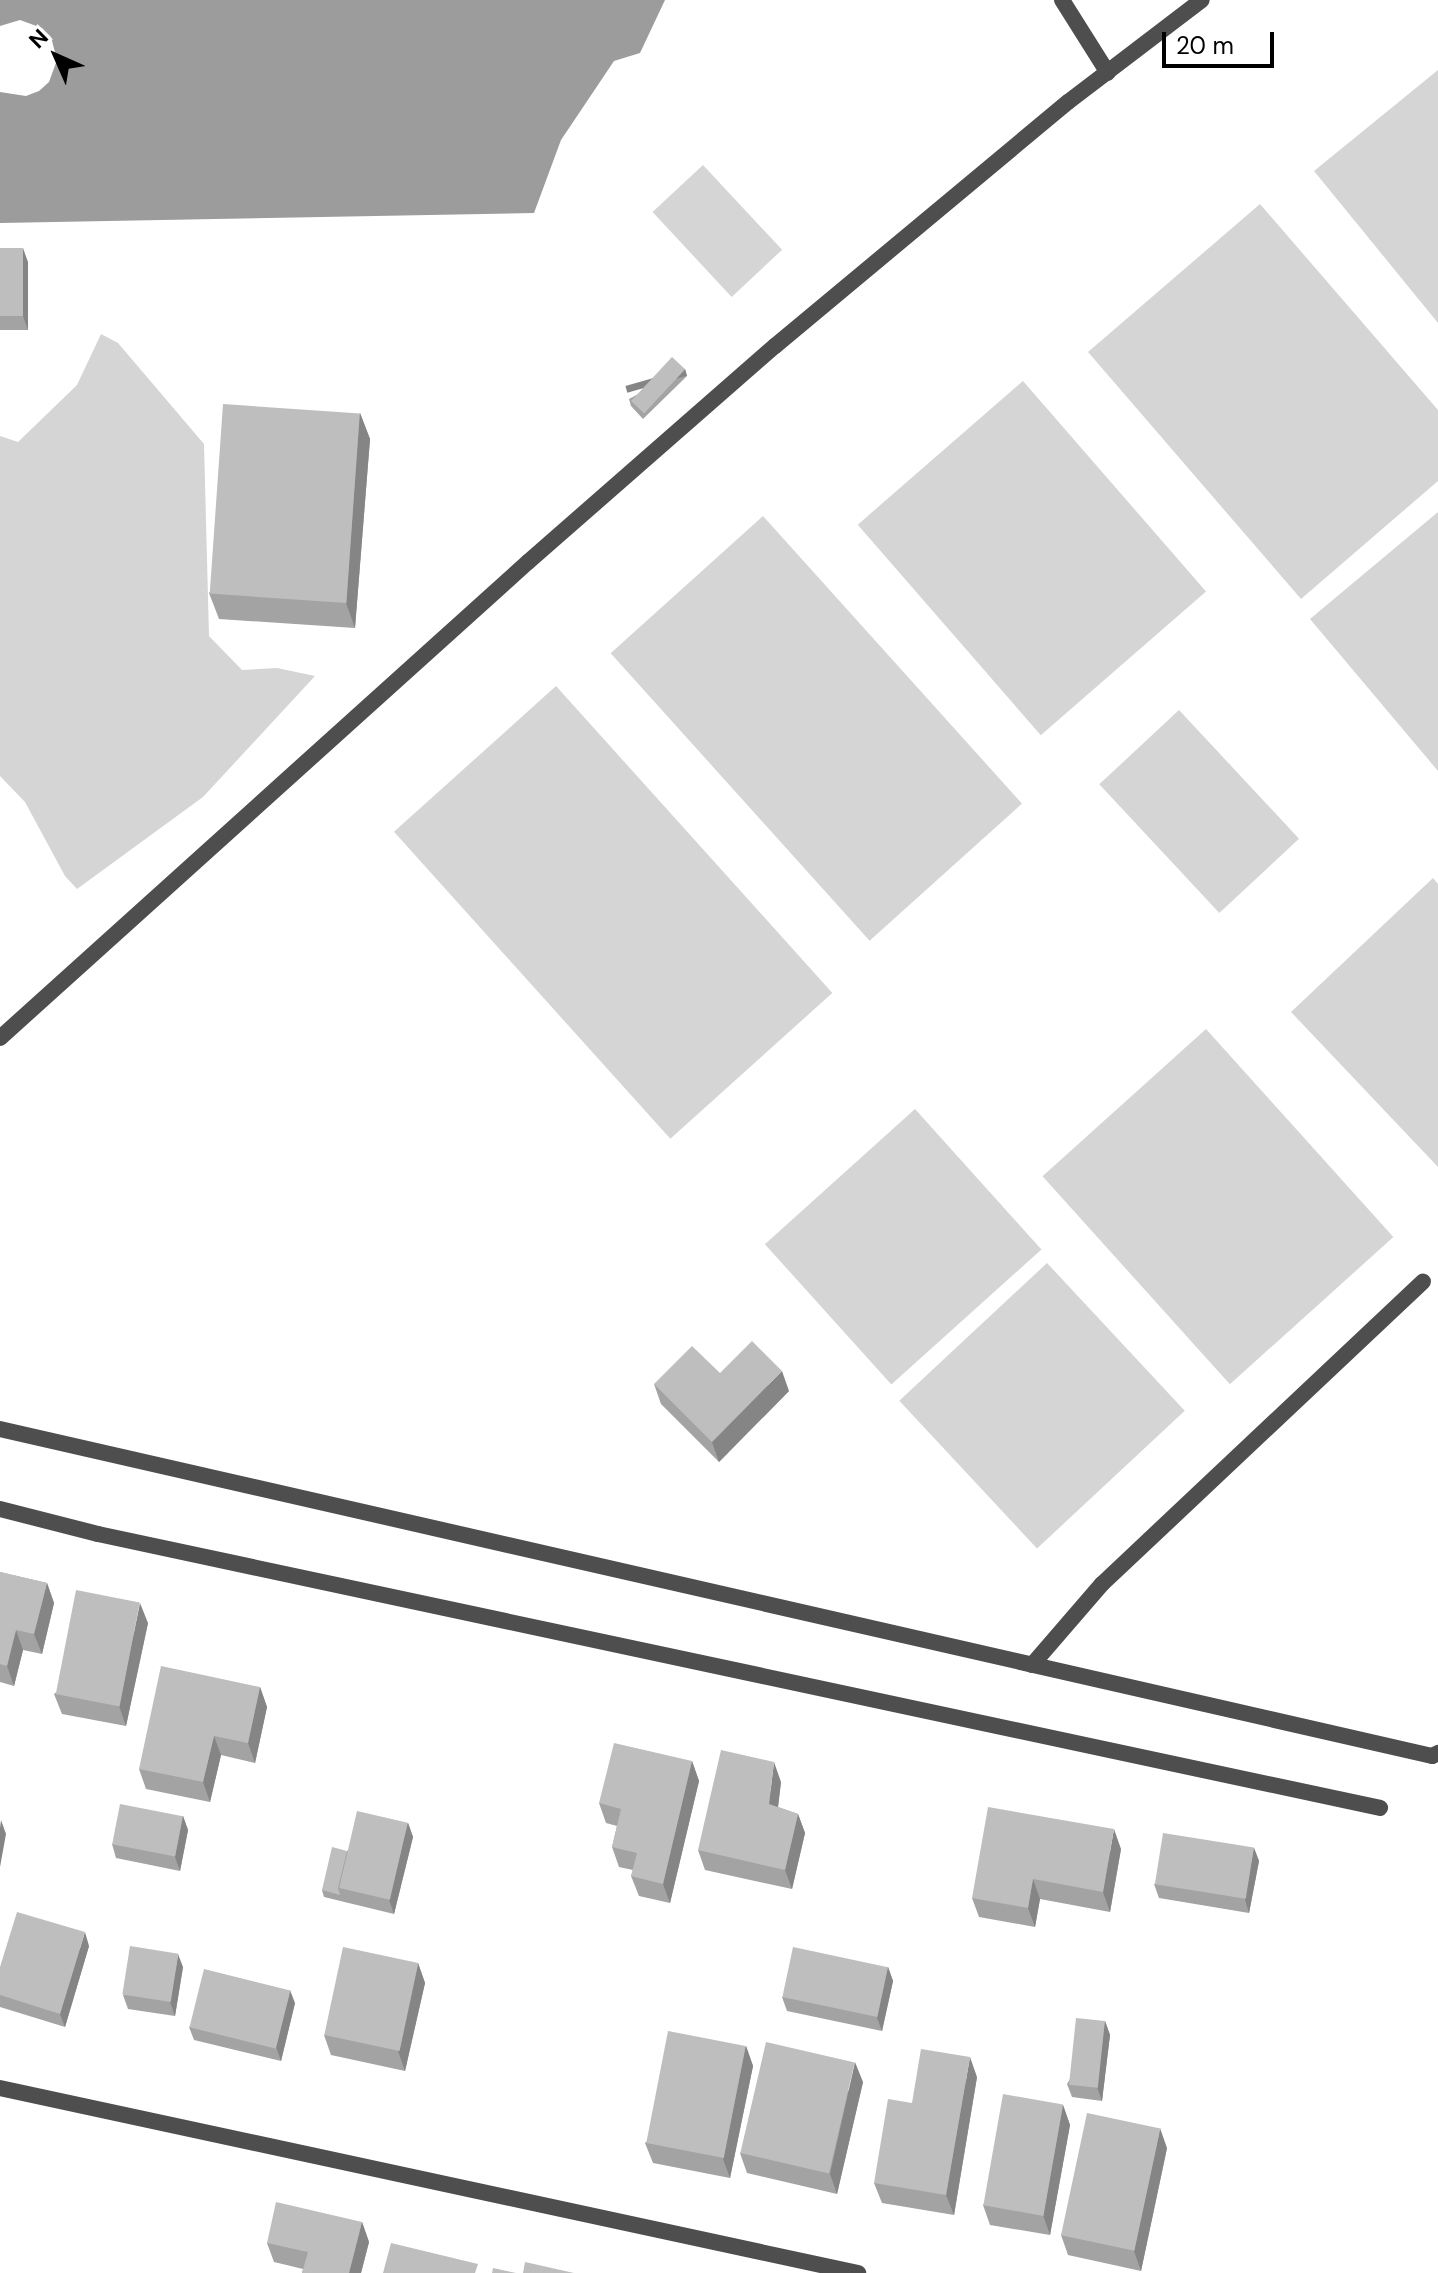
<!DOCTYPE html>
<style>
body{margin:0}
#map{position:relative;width:1438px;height:2273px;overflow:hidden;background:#fff;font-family:"DM Sans",sans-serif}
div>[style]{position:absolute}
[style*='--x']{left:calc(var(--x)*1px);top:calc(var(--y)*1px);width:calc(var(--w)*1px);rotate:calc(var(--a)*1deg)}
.green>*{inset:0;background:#d5d5d5;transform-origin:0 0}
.water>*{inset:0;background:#9c9c9c}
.service>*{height:16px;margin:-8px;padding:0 8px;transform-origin:8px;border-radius:8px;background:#4e4e4e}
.minor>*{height:16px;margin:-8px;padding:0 8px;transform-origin:8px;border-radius:8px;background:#4e4e4e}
.wall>*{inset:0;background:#a3a3a3}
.shaded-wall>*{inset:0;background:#858585;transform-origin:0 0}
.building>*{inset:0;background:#bebebe;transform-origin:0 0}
span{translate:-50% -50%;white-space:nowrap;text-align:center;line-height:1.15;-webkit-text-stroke:6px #fff;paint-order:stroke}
.north{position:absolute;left:16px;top:16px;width:80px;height:80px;-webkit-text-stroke:6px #fff;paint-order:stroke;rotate:315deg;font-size:22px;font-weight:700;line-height:32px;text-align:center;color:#000}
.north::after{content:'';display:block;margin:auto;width:28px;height:36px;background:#000;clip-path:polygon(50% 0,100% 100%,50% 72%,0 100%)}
.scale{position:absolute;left:1162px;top:32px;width:112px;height:36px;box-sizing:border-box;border:4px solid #000;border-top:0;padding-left:10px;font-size:24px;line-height:28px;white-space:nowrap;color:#000;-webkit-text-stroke:6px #fff;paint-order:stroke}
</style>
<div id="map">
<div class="green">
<div style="clip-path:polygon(1438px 70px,1438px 323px,1314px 171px)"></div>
<div style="left:703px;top:165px;width:116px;height:69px;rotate:47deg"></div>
<div style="clip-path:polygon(1260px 204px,1438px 410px,1438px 481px,1301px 599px,1088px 352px)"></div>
<div style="clip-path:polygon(101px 334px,118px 343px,204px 444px,209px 636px,242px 670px,277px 668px,315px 676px,203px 797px,77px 889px,65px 876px,25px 802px,0 776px,0 436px,18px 442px,77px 385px)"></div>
<div style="left:1023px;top:381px;width:279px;height:219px;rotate:49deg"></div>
<div style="clip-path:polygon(1438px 512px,1438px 771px,1310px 619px)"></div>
<div style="left:763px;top:516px;width:387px;height:205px;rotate:48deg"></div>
<div style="left:556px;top:686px;width:413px;height:218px;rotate:48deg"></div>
<div style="left:1179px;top:710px;width:176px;height:109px;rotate:47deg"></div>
<div style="clip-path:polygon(1433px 878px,1438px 884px,1438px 1167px,1291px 1012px)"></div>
<div style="left:1206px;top:1029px;width:280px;height:220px;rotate:48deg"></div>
<div style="left:915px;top:1109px;width:189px;height:202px;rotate:48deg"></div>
<div style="left:1047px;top:1263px;width:202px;height:202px;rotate:47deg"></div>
</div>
<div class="water">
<div style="clip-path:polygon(0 0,665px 0,640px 53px,614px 61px,561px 140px,534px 213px,0 223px,0 92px,26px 96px,39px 91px,49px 82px,57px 60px,51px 37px,42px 28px,20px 20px,0 26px)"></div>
</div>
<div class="service">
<div style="--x:1062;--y:0;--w:86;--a:57.8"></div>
<div style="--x:0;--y:1038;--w:711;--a:-42.04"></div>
<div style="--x:528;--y:562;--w:328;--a:-41.2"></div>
<div style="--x:775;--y:346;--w:381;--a:-39.8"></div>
<div style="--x:1068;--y:102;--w:168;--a:-37.3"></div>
<div style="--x:0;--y:1429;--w:1469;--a:12.86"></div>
<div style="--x:1432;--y:1756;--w:7;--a:-27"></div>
<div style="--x:1032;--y:1665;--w:107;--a:-49.2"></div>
<div style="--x:1102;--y:1584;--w:441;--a:-43.3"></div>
</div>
<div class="minor">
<div style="--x:0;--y:1509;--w:101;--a:14.3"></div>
<div style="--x:98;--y:1534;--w:1311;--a:12.06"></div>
<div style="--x:0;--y:2088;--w:878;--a:12.17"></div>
</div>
<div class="wall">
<div style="clip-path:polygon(0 249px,28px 262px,28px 330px,0 330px)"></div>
<div style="clip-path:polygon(685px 369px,687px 376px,643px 419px,631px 406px,629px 399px)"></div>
<div style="clip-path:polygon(360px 413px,370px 439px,355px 628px,219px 619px,209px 593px)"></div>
<div style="clip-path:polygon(720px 1373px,789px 1391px,719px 1462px,661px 1404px,654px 1384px)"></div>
<div style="clip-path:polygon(0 1572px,47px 1583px,54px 1603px,42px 1654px,23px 1650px,14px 1686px,0 1682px)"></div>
<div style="clip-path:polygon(148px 1623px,126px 1726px,62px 1714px,54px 1694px)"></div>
<div style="clip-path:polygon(260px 1687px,267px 1707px,255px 1763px,221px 1755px,210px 1802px,146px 1789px,139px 1769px)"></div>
<div style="clip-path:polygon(692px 1761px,699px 1781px,670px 1903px,639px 1896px,631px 1876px,633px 1870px,619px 1867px,612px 1847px,617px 1826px,606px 1823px,599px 1803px)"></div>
<div style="clip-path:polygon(781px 1782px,778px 1807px,798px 1814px,805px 1833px,792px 1889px,705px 1870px,698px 1850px)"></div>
<div style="clip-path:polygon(183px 1816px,188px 1830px,180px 1871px,116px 1858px,112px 1844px)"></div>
<div style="clip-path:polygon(408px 1823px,413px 1837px,394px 1914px,324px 1897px,322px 1890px,347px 1851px)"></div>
<div style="clip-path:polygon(1254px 1848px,1259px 1861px,1249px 1913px,1159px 1898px,1154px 1884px)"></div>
<div style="clip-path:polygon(1121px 1849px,1110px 1912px,1040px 1899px,1035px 1927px,979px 1917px,972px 1898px)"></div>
<div style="clip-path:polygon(89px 1946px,65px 2027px,0 2007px,0 1967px)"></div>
<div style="clip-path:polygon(418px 1963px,425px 1983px,405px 2071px,331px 2055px,324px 2035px)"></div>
<div style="clip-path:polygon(183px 1967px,175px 2016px,128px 2009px,123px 1995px)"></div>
<div style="clip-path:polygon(888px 1967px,893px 1981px,882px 2031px,787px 2011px,782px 1997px)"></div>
<div style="clip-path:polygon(295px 2003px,281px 2061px,194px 2040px,189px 2027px)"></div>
<div style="clip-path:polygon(1105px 2021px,1110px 2035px,1102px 2101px,1072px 2097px,1067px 2084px)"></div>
<div style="clip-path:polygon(746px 2046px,753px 2066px,730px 2178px,653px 2163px,645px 2143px)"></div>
<div style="clip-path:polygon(977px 2077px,954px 2215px,882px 2203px,874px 2183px,912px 2103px)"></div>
<div style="clip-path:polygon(863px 2082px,837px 2194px,747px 2173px,740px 2153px)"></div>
<div style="clip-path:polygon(1063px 2105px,1070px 2125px,1050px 2235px,990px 2225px,983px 2205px)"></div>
<div style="clip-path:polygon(1167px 2148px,1141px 2271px,1068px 2255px,1061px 2235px)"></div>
<div style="clip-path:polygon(362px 2222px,369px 2242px,361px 2273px,302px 2273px,303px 2269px,274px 2262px,267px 2243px)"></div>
</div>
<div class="shaded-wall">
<div style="clip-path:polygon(23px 248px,28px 262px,28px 330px,23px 316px)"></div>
<div style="left:685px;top:369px;width:7px;height:62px;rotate:74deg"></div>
<div style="clip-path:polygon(360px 413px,370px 439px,355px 628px,346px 603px)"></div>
<div style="clip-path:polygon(782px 1371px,789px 1391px,719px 1462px,712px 1442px)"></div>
<div style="clip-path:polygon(47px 1583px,54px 1603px,42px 1654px,34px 1634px)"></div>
<div style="clip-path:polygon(140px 1603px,148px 1623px,126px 1726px,119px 1706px)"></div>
<div style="clip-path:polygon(16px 1630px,23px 1650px,14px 1686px,7px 1666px)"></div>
<div style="clip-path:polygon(260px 1687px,267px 1707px,255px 1763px,248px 1743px)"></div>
<div style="clip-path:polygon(214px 1736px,221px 1755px,210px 1802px,203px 1782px)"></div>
<div style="clip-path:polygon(692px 1761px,699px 1781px,670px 1903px,663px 1884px)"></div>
<div style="clip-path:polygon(774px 1762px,781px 1782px,776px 1824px,769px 1804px)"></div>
<div style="clip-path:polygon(798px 1814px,805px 1833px,792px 1889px,785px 1870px)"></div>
<div style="clip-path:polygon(183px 1816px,188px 1830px,180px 1871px,175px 1857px)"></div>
<div style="clip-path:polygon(1px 1820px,6px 1834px,0 1867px,0 1828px)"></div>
<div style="clip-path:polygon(408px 1823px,413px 1837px,394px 1914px,389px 1900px)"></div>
<div style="clip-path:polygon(1114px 1829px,1121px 1849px,1110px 1912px,1103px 1892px)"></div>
<div style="clip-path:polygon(1254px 1848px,1259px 1861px,1249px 1913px,1245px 1900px)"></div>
<div style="clip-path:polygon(1033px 1879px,1040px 1899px,1035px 1927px,1028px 1908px)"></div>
<div style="clip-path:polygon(85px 1932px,89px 1946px,65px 2027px,60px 2014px)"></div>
<div style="clip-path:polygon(178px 1954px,183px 1967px,175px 2016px,170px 2002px)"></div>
<div style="clip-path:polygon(418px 1963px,425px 1983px,405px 2071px,398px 2051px)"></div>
<div style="clip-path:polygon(888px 1967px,893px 1981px,882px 2031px,877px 2018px)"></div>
<div style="clip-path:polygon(290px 1990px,295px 2003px,281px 2061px,276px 2047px)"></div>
<div style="clip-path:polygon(1105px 2021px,1110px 2035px,1102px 2101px,1097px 2087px)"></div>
<div style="clip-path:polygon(746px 2046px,753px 2066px,730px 2178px,723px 2159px)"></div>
<div style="clip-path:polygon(970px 2057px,977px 2077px,954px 2215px,946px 2195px)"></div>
<div style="clip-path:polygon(855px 2062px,863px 2082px,837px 2194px,830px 2174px)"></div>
<div style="clip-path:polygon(1063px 2105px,1070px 2125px,1050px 2235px,1043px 2215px)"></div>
<div style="clip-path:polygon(1160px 2128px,1167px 2148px,1141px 2271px,1134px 2251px)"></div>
<div style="clip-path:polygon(362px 2222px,369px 2242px,361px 2273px,349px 2273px)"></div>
</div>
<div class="building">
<div style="left:23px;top:248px;width:68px;height:23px;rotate:90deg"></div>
<div style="left:672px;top:357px;width:18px;height:60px;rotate:43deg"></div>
<div style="left:223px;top:404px;width:137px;height:190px;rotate:4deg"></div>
<div style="clip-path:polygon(752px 1341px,782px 1371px,712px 1442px,654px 1384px,692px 1346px,720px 1373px)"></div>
<div style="clip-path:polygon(0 1572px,47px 1583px,34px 1634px,16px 1630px,7px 1666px,0 1664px)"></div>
<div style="left:76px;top:1590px;width:65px;height:106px;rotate:11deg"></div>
<div style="clip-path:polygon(161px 1666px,260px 1687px,248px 1743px,214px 1736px,203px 1782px,139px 1769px)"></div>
<div style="clip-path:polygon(614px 1743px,692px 1761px,663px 1884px,631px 1876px,637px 1853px,612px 1847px,621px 1809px,599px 1803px)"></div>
<div style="clip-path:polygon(721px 1750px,774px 1762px,769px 1804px,798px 1814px,785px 1870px,698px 1850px)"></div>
<div style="left:120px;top:1804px;width:64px;height:41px;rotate:11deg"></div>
<div style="clip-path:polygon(988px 1807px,1114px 1829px,1103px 1892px,1033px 1879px,1028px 1908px,972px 1898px)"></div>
<div style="left:357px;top:1811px;width:52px;height:79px;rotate:13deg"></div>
<div style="left:1163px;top:1833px;width:92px;height:52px;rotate:9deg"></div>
<div style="clip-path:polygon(332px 1847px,347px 1851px,338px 1888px,340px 1895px,322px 1890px)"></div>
<div style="clip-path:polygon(17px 1912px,85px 1932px,60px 2014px,0 1995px,0 1967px)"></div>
<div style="left:130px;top:1946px;width:49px;height:49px;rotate:9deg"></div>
<div style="left:343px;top:1947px;width:77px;height:90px;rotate:12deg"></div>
<div style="left:793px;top:1947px;width:97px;height:51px;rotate:12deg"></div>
<div style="left:204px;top:1969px;width:89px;height:60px;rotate:14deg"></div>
<div style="left:1076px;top:2018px;width:29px;height:67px;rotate:6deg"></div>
<div style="left:668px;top:2031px;width:79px;height:114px;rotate:11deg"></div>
<div style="left:766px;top:2042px;width:91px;height:114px;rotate:13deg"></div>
<div style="clip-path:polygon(921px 2049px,970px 2057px,946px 2195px,874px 2183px,888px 2099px,912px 2103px)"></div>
<div style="left:1003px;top:2094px;width:61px;height:113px;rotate:10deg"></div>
<div style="left:1087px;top:2113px;width:75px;height:125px;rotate:12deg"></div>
<div style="clip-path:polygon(276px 2202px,362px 2222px,349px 2273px,302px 2273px,308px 2252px,267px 2243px)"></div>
<div style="clip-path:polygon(391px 2243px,478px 2264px,475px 2273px,383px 2273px)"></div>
<div style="clip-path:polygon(525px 2262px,574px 2273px,523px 2273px)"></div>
<div style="clip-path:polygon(493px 2268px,516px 2273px,492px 2273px)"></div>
</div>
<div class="north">N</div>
<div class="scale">20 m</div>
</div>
